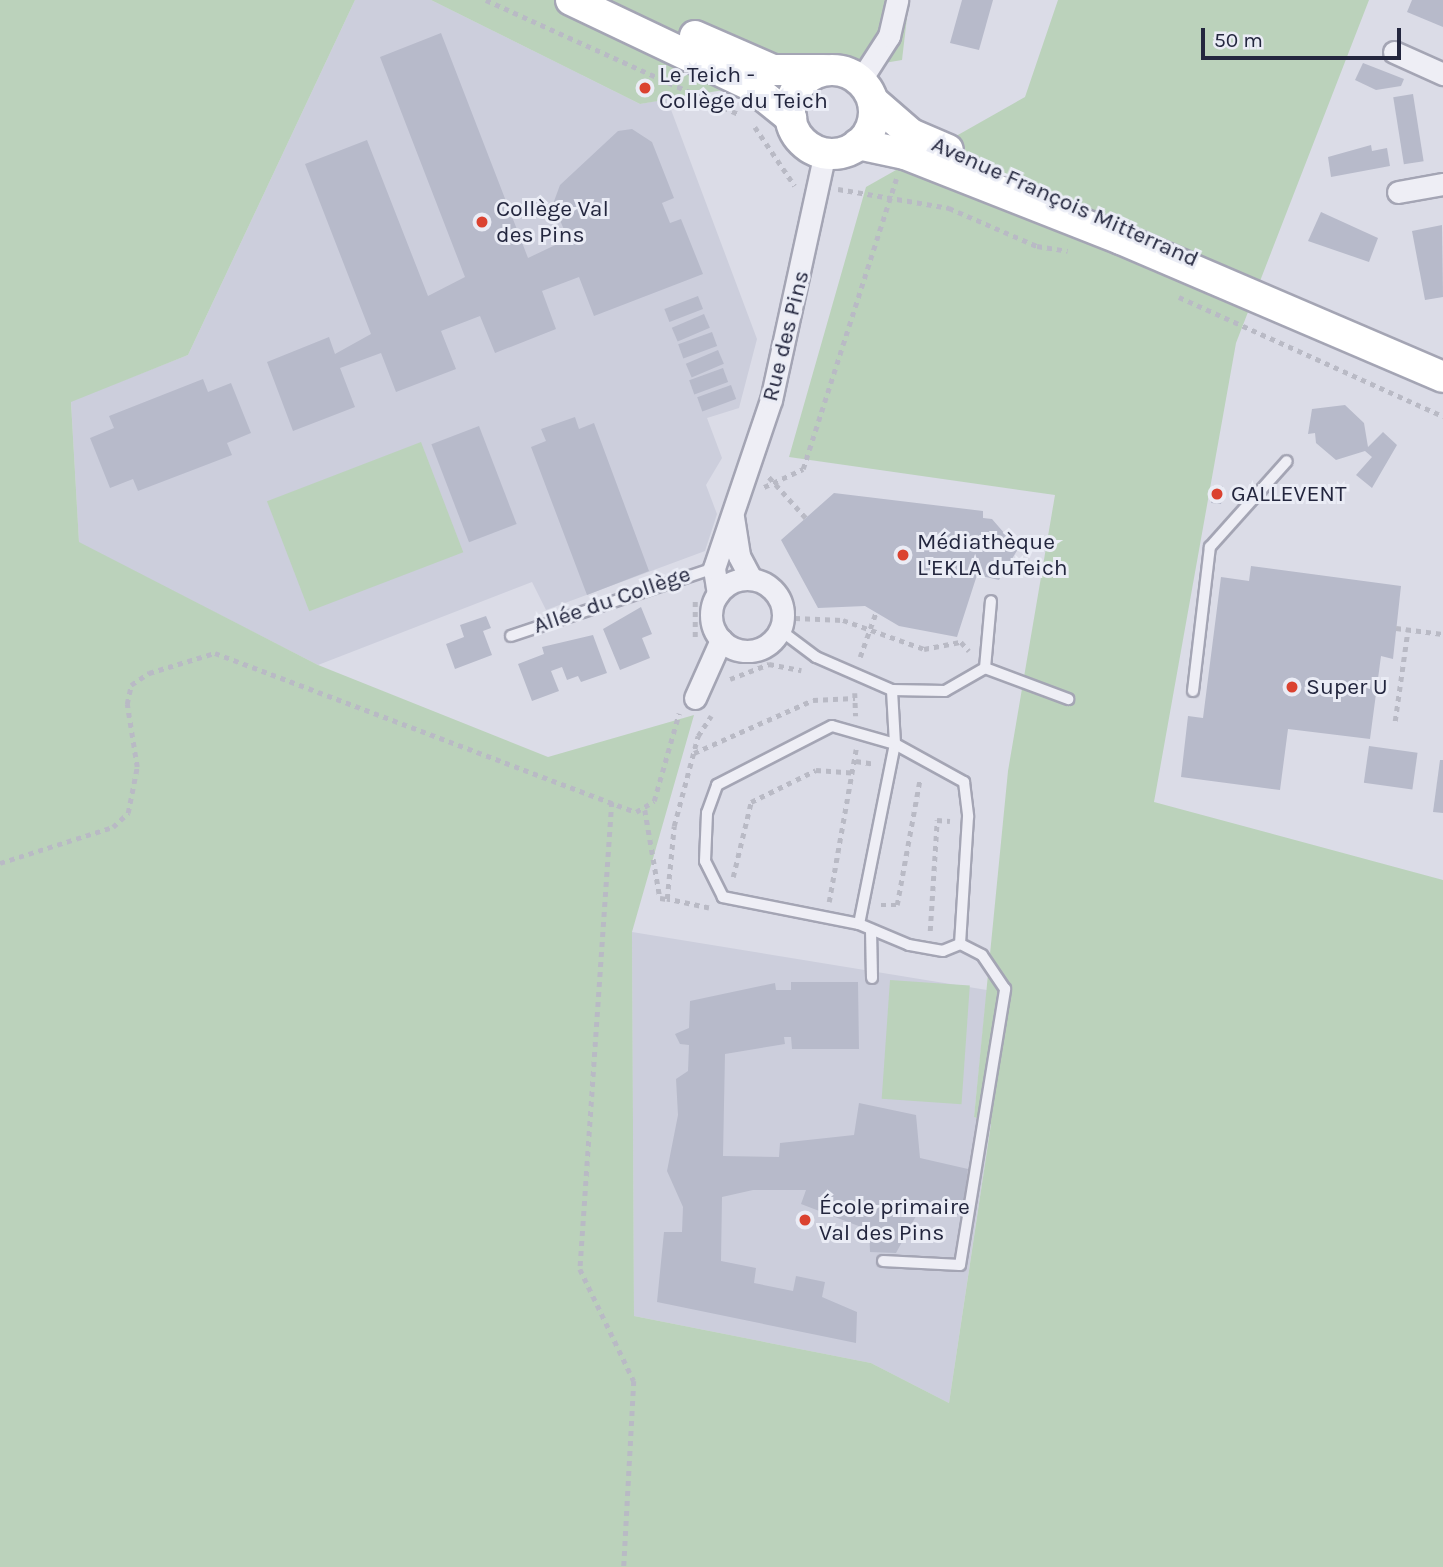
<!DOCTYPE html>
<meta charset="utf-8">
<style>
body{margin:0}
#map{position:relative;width:1443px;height:1567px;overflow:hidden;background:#dbdce7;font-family:Karla,sans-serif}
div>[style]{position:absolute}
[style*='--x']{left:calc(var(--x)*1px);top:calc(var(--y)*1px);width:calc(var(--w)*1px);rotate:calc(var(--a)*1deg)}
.built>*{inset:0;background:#cccedc}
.green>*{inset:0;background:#bbd2bb;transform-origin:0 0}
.building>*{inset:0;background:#b7baca;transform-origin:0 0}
.path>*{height:4.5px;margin-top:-2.25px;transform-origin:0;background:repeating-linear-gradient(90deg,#b9bac5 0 5px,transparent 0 10px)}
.roads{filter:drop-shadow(2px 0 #a4a5b4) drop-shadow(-2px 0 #a4a5b4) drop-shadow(0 2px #a4a5b4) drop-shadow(0 -2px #a4a5b4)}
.service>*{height:10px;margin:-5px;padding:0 5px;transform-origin:5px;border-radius:5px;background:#eeeef5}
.minor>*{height:21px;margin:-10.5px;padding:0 10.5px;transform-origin:10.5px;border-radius:10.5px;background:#eeeef5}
.minor>.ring{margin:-10.5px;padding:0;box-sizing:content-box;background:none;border:21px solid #eeeef5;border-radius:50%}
.secondary>*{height:30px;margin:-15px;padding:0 15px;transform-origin:15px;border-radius:15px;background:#fff}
.secondary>.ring{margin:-15px;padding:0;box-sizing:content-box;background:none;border:30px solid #fff;border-radius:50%}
.dots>*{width:19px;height:19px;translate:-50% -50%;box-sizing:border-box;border:4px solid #eaecf5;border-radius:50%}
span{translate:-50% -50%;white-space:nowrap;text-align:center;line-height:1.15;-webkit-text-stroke:6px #eaecf5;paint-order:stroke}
.poi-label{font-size:23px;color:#23263e}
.left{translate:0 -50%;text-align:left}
.street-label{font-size:23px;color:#23263e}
.scale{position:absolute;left:1201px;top:28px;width:200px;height:32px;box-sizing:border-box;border:4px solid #23263e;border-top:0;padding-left:9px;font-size:21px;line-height:24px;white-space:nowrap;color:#23263e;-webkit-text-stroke:5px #eaecf5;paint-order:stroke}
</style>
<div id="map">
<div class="built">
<div style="clip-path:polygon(355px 0,431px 0,640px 104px,667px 99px,757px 339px,739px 408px,707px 418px,722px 458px,706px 485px,717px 514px,705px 551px,546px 610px,532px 582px,318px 665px,79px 543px,71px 401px,188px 355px)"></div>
<div style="clip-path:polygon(632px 932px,987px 990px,974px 1117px,991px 1123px,949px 1403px,871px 1363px,634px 1316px)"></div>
</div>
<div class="green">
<div style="clip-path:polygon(0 0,355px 0,188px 355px,71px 402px,79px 542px,318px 665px,548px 757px,694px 715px,632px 932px,634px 1316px,871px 1363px,949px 1403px,991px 1124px,974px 1117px,1008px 771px,1055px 495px,789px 457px,866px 187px,1025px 97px,1058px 0,1369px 0,1236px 343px,1154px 802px,1443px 880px,1443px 1567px,0 1567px)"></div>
<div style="clip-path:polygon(431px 0,909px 0,902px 60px,640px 104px)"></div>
<div style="left:421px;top:442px;width:118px;height:165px;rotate:69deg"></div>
<div style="left:890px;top:980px;width:80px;height:119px;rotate:4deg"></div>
</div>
<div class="building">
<div style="clip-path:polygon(962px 0,993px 0,979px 50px,950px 43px)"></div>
<div style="clip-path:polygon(1412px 0,1443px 0,1443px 27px,1407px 12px)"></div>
<div style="clip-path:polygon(441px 33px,528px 258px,568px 239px,553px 204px,560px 185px,618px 131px,632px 129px,652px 142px,674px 198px,662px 203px,670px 223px,681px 219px,703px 274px,594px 316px,579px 277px,542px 291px,556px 329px,495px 353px,480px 316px,441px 331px,456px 369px,396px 392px,381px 353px,340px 368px,355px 407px,293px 431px,267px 362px,329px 337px,335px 354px,371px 334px,305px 164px,367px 140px,428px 296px,465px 277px,380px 57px)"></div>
<div style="clip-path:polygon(1363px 63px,1404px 79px,1401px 86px,1376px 90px,1355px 80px)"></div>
<div style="left:1413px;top:94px;width:68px;height:20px;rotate:81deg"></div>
<div style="clip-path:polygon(1371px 145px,1372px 151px,1387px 148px,1390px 166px,1331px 177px,1328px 157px)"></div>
<div style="clip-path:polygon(1321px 212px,1378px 238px,1369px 262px,1308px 241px)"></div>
<div style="clip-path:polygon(1442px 225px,1443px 297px,1425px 300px,1412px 231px)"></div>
<div style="left:698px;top:296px;width:14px;height:36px;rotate:69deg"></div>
<div style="left:704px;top:314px;width:15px;height:35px;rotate:67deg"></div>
<div style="left:712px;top:332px;width:15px;height:36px;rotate:70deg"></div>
<div style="left:718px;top:350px;width:15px;height:35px;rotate:67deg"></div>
<div style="left:723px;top:368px;width:15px;height:36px;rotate:70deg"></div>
<div style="clip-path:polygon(203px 379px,208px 392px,231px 383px,251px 433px,227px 443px,232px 455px,138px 491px,133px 479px,110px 488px,90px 438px,114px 428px,109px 416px)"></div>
<div style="left:731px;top:385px;width:15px;height:36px;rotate:70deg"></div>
<div style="clip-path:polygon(1345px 405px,1364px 423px,1368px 447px,1383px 432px,1397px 445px,1372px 488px,1356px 475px,1372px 457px,1365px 451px,1336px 460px,1316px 443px,1315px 433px,1308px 434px,1312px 409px)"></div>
<div style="clip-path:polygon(575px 417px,579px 429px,594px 423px,649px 571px,587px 595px,531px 447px,546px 441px,541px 429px)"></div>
<div style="left:479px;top:426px;width:105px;height:51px;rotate:69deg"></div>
<div style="left:1213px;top:485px;width:10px;height:18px;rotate:6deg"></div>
<div style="clip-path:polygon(834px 493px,983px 511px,983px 518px,992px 519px,1018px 549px,999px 580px,977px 575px,957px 637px,899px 626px,865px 606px,818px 608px,781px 540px)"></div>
<div style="clip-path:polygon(1251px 566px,1401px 586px,1393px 659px,1381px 656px,1370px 739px,1288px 729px,1280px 790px,1181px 777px,1188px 716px,1203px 718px,1221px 577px,1249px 581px)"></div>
<div style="clip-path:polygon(641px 607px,652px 634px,642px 638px,650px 658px,620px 670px,603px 629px)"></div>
<div style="clip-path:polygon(486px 616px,491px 628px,483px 631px,492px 655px,455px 669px,446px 644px,464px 637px,460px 625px)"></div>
<div style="clip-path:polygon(593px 635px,607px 673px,581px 682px,578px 676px,567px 680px,562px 667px,551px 671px,559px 691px,532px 701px,518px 664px,544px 654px,542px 647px)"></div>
<div style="left:1369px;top:746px;width:49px;height:37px;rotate:8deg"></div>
<div style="clip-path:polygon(1440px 760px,1443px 760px,1443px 813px,1433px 812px)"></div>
<div style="clip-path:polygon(791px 982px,858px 982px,859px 1049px,792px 1049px,791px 1037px,784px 1037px,785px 1044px,725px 1054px,723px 1156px,779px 1157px,780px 1143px,854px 1135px,859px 1103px,916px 1115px,920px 1158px,968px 1169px,962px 1215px,916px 1216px,896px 1253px,870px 1252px,869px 1230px,801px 1204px,806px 1190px,753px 1190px,722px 1197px,721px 1261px,756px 1268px,754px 1283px,793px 1291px,796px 1276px,825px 1282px,822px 1297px,857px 1312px,856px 1343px,657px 1302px,664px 1232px,682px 1232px,683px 1207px,667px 1171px,678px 1115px,676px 1079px,688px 1071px,689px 1045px,680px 1044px,675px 1034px,689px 1028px,690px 1001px,775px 983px,776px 990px,791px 990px)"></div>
</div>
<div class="path">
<div style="--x:486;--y:0;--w:277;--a:24.3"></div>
<div style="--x:755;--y:127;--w:71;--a:55.9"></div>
<div style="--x:838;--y:189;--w:113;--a:9.7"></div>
<div style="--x:949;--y:208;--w:96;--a:23.4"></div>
<div style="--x:1037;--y:246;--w:31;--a:9"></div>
<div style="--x:1179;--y:297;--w:290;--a:24.3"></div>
<div style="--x:769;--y:477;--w:55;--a:47.9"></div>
<div style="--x:764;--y:487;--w:43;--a:-24.8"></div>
<div style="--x:803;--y:469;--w:305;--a:-72.2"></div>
<div style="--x:795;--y:618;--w:48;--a:2.4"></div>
<div style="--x:843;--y:620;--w:86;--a:19.7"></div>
<div style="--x:924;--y:649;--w:38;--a:-11"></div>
<div style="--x:961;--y:642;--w:12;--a:48"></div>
<div style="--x:1396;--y:628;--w:47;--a:7.3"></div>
<div style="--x:695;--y:637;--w:36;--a:-90"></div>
<div style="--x:860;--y:657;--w:48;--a:-70.4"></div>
<div style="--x:730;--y:679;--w:42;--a:-21"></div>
<div style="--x:769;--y:664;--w:33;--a:11"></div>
<div style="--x:855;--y:693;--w:23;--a:88"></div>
<div style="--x:1395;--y:721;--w:93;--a:-82"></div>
<div style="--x:694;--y:753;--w:130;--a:-24"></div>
<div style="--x:813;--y:700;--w:42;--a:-2.7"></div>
<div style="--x:856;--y:761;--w:18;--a:9"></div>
<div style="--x:612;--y:802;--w:468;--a:93.9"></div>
<div style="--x:580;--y:1269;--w:124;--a:64.3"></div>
<div style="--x:634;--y:1381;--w:186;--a:93.1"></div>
<div style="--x:645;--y:810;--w:89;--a:80.3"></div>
<div style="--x:660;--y:898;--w:7;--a:8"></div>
<div style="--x:0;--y:863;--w:119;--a:-17.7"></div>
<div style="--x:113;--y:827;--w:21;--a:-43"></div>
<div style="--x:128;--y:813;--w:47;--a:-78.9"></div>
<div style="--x:137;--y:767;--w:64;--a:-99"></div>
<div style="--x:127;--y:704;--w:19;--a:-78"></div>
<div style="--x:131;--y:685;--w:22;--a:-34"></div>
<div style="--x:149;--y:673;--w:69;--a:-16.9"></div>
<div style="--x:215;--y:653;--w:450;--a:20.7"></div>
<div style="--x:636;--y:812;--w:21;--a:-31"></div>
<div style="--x:654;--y:801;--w:91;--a:-74.1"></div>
<div style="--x:733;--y:877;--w:77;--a:-76.5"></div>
<div style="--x:751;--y:802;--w:72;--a:-26.2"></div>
<div style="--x:816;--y:770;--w:39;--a:4"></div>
<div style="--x:829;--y:902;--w:155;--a:-80"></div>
<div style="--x:881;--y:905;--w:16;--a:0"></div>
<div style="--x:897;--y:905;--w:128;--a:-79.7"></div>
<div style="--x:709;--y:908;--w:43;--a:-167.9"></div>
<div style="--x:667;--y:899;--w:73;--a:-84.5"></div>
<div style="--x:674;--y:826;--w:93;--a:-75.1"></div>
<div style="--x:698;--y:736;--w:24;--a:-57"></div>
<div style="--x:930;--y:931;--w:111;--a:-86.4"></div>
<div style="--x:937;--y:820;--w:13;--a:4"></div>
</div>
<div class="roads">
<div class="service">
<div style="--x:780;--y:630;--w:45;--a:36.9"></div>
<div style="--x:816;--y:657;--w:83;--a:23.5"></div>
<div style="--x:892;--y:690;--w:53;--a:1.1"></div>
<div style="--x:945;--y:691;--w:46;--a:-29.9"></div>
<div style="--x:985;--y:668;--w:67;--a:-84.9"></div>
<div style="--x:511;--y:636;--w:214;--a:-18.5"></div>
<div style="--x:985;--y:668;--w:89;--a:20.5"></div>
<div style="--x:1193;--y:691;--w:145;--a:-83.3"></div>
<div style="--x:1210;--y:547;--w:115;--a:-48.2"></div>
<div style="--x:832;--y:726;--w:66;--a:15.9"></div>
<div style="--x:895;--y:744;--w:79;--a:28.8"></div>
<div style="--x:964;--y:782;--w:35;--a:83"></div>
<div style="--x:968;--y:817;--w:127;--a:93.6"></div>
<div style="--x:960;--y:944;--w:18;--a:158"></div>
<div style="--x:943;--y:951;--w:35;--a:-170"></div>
<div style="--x:909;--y:945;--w:54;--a:-157.2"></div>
<div style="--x:859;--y:924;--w:139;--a:-168.8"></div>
<div style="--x:723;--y:897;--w:40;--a:-116.6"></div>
<div style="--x:705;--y:861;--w:48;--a:-87.6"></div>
<div style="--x:707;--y:813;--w:30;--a:-70"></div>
<div style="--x:717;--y:785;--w:129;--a:-27.2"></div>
<div style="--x:859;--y:924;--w:184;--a:-78.7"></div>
<div style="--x:895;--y:744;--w:54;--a:-93.2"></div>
<div style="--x:871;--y:930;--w:48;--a:88.8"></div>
<div style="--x:883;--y:1261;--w:77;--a:3"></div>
<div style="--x:960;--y:1265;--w:280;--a:-80.7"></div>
<div style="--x:1005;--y:989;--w:41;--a:-124.1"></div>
<div style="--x:982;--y:955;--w:25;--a:-153"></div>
</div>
<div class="minor">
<div style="--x:1394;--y:52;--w:54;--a:24.2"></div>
<div style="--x:860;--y:81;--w:54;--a:-57.2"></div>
<div style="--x:889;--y:36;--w:37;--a:-77"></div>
<div style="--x:1398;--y:192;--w:46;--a:-10.1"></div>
<div style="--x:733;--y:517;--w:39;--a:81"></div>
<div style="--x:739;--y:556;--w:26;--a:62"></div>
<div class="ring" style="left:711px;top:579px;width:51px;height:51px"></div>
<div style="--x:718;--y:594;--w:26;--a:-99"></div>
<div style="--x:714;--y:568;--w:177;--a:-71.3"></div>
<div style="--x:771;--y:400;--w:253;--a:-77.7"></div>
<div style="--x:695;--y:698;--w:64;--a:-65.9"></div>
</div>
<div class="secondary">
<div style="--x:571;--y:0;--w:198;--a:25.4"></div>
<div style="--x:750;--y:85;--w:53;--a:38.8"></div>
<div style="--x:695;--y:36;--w:85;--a:23.6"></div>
<div style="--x:773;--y:70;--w:51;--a:0"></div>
<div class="ring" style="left:790px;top:70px;width:54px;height:54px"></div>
<div style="--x:873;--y:101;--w:50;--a:41"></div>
<div style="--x:911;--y:134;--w:40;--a:23.4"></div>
<div style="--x:858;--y:144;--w:48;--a:12"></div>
<div style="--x:905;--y:154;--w:232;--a:21.5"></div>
<div style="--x:1121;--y:239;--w:350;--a:23.2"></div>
</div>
</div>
<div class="dots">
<div style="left:645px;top:88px;background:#db4230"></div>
<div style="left:482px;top:222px;background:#db4230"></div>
<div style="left:1217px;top:494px;background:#db4230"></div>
<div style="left:903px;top:555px;background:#db4230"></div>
<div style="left:1292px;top:687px;background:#db4230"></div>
<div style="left:805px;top:1220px;background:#db4230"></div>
</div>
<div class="poi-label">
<span class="left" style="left:659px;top:88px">Le Teich -<br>Collège du Teich</span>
<span class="left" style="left:496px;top:222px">Collège Val<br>des Pins</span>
<span class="left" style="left:1231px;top:494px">GALLEVENT</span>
<span class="left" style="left:917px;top:555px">Médiathèque<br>L'EKLA duTeich</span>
<span class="left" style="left:1306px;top:687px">Super U</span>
<span class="left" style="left:819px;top:1220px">École primaire<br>Val des Pins</span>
</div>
<div class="street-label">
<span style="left:1065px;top:202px;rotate:24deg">Avenue François Mitterrand</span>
<span style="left:786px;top:336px;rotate:-76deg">Rue des Pins</span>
<span style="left:612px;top:600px;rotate:-19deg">Allée du Collège</span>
</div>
<div class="scale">50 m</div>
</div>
